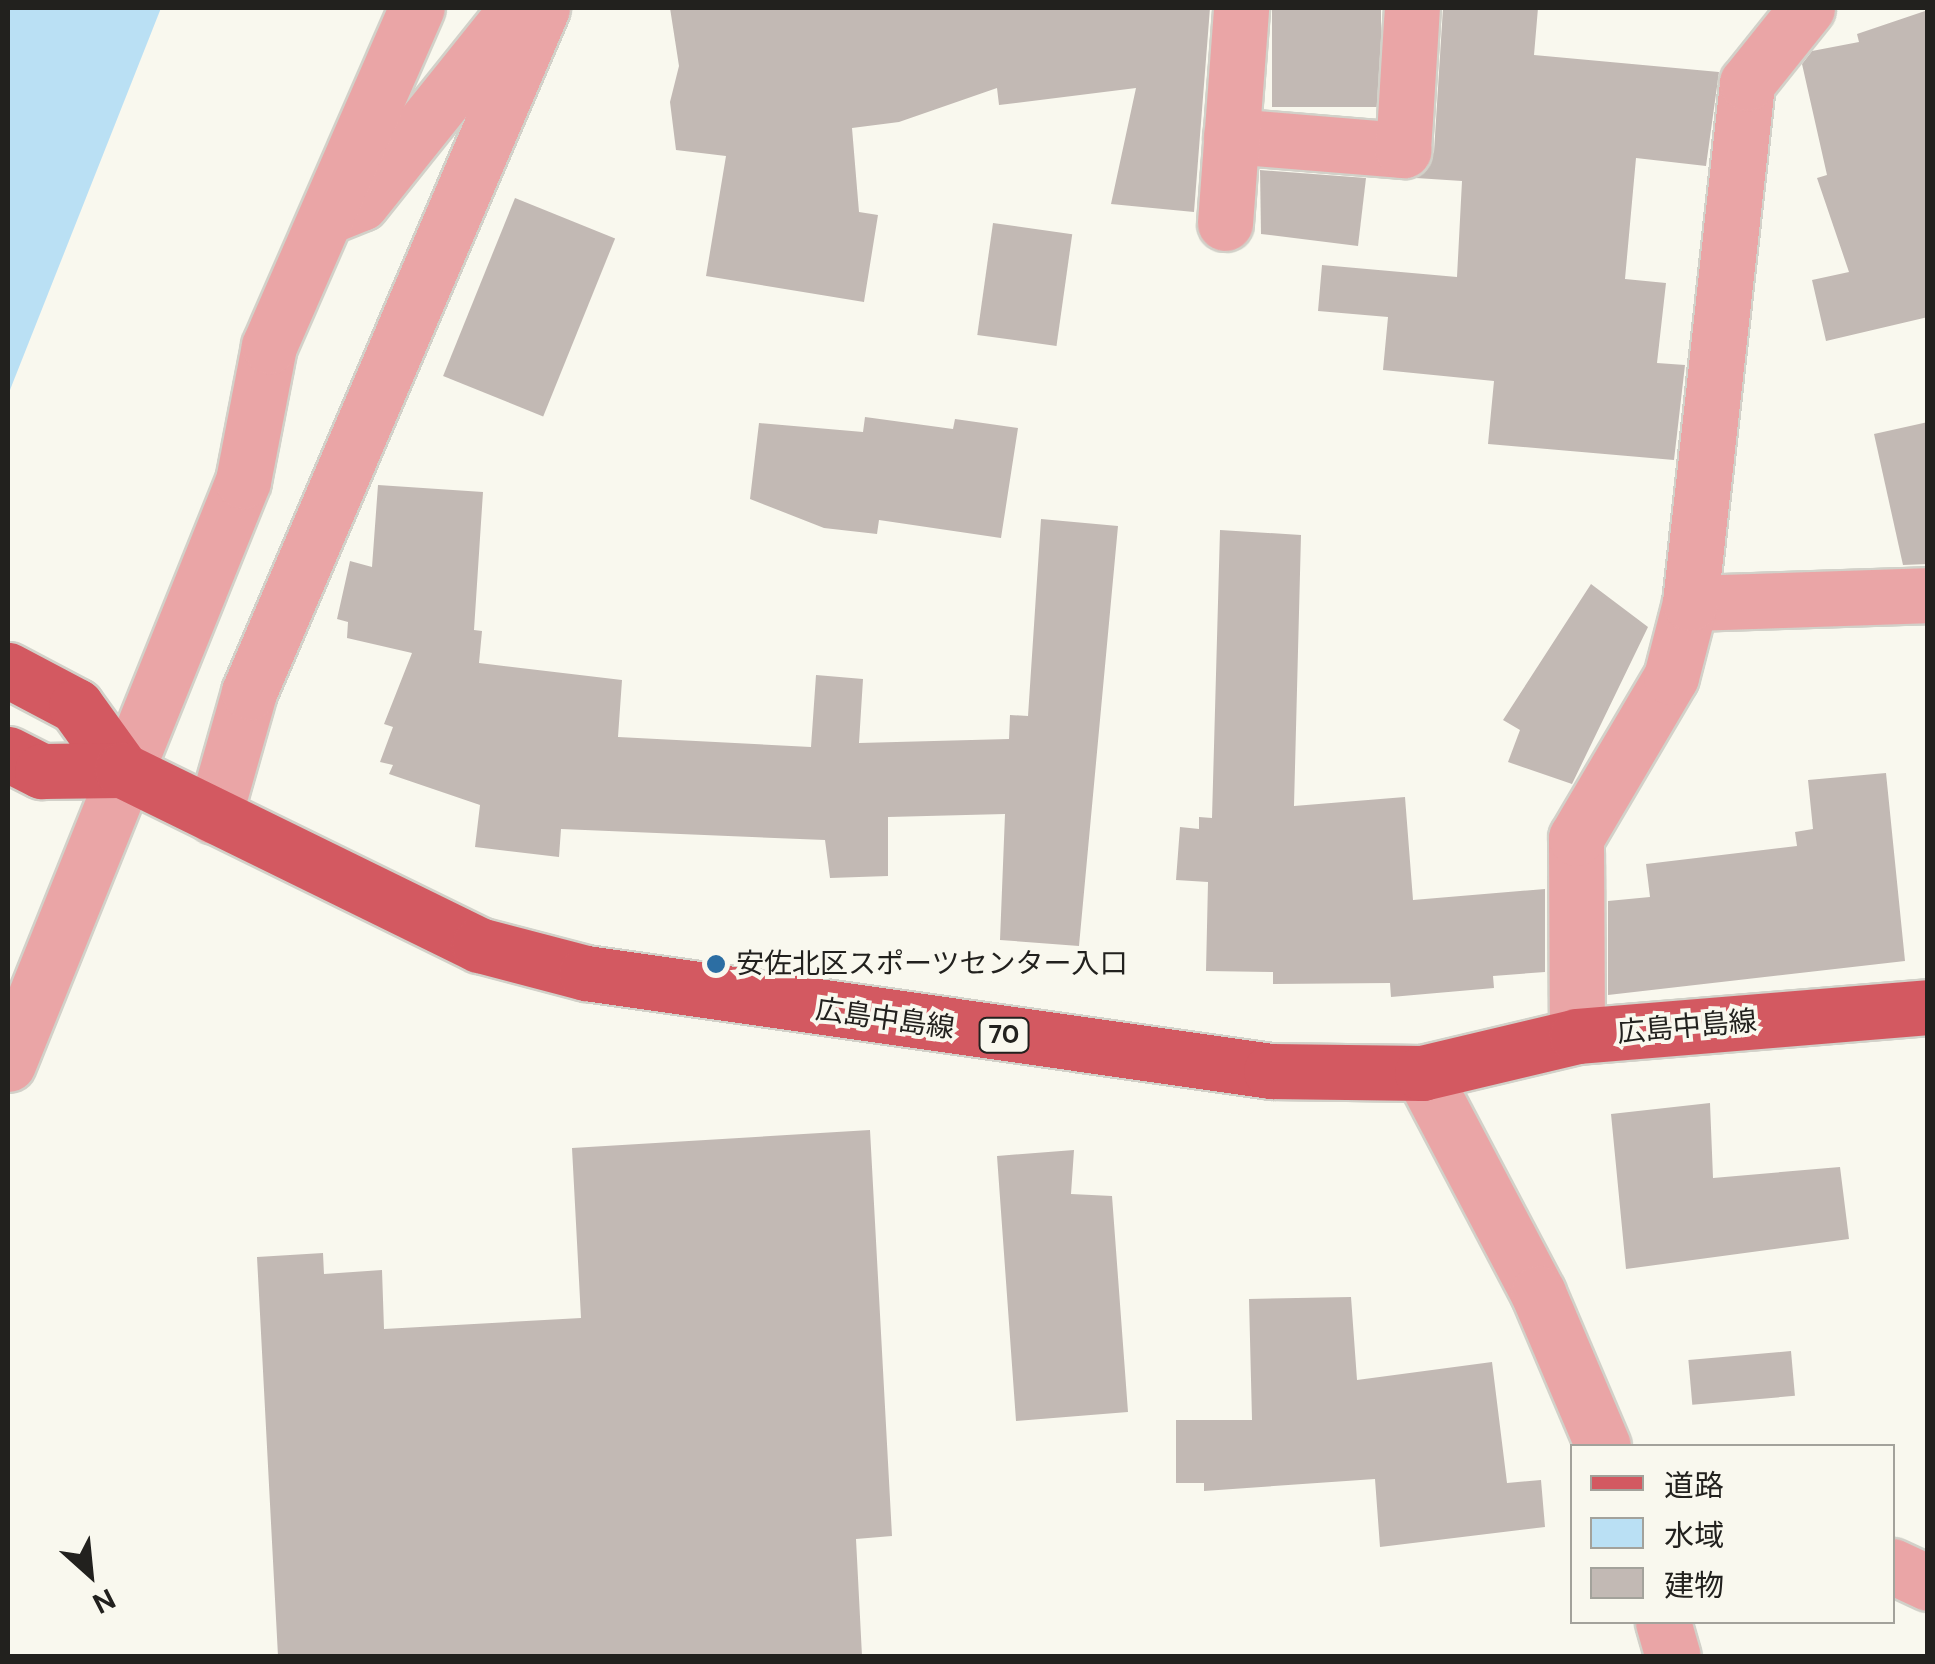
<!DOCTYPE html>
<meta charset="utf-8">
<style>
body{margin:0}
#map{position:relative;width:1935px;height:1664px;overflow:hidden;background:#f9f8ee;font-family:"DM Sans","Noto Sans JP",sans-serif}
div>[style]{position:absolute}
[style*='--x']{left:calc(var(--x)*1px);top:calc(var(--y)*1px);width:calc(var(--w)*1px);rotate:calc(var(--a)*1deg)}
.water>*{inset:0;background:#bae0f4}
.building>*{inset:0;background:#c2b9b4;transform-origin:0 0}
.roads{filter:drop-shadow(2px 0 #d2d1c9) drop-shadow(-2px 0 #d2d1c9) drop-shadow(0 2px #d2d1c9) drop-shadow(0 -2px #d2d1c9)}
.minor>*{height:55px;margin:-27.5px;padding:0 27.5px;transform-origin:27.5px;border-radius:27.5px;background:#eaa5a6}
.major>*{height:55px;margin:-27.5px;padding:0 27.5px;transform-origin:27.5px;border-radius:27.5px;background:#d35961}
.dots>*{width:28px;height:28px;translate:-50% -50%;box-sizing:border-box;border:5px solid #f9f8ee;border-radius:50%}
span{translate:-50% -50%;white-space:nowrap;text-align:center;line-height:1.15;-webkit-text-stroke:8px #f9f8ee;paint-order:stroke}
.shield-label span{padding:2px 8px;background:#f9f8ee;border:2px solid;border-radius:8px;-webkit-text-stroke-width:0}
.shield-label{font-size:25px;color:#22211e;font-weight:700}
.poi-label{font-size:28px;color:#22211e}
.left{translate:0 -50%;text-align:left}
.street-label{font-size:28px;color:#22211e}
.frame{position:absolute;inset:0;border:10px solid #22211e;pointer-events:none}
.legend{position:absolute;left:1570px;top:1444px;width:325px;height:180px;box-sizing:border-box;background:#f9f8ee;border:2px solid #a3a29b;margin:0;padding:12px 18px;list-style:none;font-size:30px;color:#22211e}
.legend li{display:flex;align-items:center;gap:20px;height:50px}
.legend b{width:50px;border:2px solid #a3a29b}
.north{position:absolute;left:40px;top:1524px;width:100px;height:100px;-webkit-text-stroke:8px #f9f8ee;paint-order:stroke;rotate:153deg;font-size:28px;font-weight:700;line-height:40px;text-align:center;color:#22211e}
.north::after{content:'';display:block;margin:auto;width:35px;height:45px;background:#22211e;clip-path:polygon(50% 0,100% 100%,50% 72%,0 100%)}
</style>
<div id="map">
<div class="water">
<div style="clip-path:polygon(8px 8px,161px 8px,8px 395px)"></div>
</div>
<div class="building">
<div style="clip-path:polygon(670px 8px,1210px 8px,1194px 212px,1111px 204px,1136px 88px,999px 105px,997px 88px,899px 122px,852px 128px,859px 212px,878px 215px,864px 302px,706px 276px,726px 156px,676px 150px,670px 102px,679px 66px)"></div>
<div style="left:1272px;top:8px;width:109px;height:99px"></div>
<div style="clip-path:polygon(1443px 8px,1538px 8px,1534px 55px,1719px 72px,1706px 166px,1636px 158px,1625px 279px,1666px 283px,1657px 363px,1685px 365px,1674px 460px,1488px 444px,1494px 381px,1383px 370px,1388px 317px,1318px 311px,1322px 265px,1457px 277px,1462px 181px,1416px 178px,1434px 152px)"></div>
<div style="clip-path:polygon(1928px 10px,1928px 317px,1826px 341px,1812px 280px,1849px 272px,1817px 178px,1827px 175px,1802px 64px,1812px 51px,1859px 42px,1857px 34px)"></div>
<div style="clip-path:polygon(1260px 170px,1366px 178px,1358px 246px,1261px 234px)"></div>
<div style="left:515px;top:198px;width:108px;height:192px;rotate:22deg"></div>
<div style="left:993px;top:223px;width:80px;height:113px;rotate:8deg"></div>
<div style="clip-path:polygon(865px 417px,953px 429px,955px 419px,1018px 428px,1001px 538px,879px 520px,877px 534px,824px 528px,750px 499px,759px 423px,863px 432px)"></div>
<div style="clip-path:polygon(1928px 422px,1928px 564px,1903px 565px,1874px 434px)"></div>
<div style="clip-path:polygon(378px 485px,483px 492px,474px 630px,482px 631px,479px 663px,622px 680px,618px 737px,811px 747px,816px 675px,863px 679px,859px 743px,1009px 739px,1010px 715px,1028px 716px,1041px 519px,1118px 526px,1079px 946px,1000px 940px,1005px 814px,888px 817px,888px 876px,830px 878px,825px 840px,561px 829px,559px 857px,475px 847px,480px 805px,389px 774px,393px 765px,380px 762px,393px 727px,384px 724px,412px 653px,347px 638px,348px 622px,337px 619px,350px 561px,372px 567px)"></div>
<div style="clip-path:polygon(1220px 530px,1301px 535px,1294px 806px,1405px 797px,1413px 900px,1545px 889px,1545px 972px,1493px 976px,1494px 988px,1391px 997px,1390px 983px,1273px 984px,1273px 972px,1206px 971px,1208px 882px,1176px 880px,1180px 827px,1199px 829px,1199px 817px,1212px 818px)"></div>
<div style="clip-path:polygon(1591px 584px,1648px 627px,1572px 784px,1508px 762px,1520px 730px,1503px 720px)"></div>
<div style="clip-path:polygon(1886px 773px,1905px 961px,1608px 995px,1608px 901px,1650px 897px,1646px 864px,1797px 846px,1795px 832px,1813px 829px,1808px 780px)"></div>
<div style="clip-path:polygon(1710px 1103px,1713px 1178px,1840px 1167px,1849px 1239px,1626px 1269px,1611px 1114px)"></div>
<div style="clip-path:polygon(870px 1130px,892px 1536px,856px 1539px,862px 1656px,278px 1656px,257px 1257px,323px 1253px,324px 1274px,382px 1270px,384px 1329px,581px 1318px,572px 1148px)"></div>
<div style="clip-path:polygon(1074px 1150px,1071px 1194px,1112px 1196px,1128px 1412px,1016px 1421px,997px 1156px)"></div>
<div style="clip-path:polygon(1351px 1297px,1357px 1380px,1492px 1362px,1507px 1483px,1541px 1480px,1545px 1527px,1380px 1547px,1375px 1479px,1204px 1491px,1204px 1483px,1176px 1483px,1176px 1420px,1252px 1420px,1249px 1299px)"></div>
<div style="left:1791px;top:1351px;width:45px;height:103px;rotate:85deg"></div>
</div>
<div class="roads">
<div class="minor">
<div style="--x:1231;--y:136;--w:173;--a:4.7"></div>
<div style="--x:1403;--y:150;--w:142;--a:-86.4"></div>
<div style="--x:331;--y:215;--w:32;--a:-22"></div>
<div style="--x:361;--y:203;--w:250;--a:-51.3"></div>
<div style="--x:1225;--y:223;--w:216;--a:-85.7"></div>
<div style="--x:1690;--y:603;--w:238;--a:-1.9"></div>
<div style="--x:214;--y:816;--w:129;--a:-74.2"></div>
<div style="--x:249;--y:692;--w:744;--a:-66.81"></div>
<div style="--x:1577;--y:1036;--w:198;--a:-90.3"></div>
<div style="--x:1576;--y:838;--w:187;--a:-59.5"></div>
<div style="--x:1671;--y:677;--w:76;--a:-75.6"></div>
<div style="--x:1690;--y:603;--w:523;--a:-83.74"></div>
<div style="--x:1747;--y:83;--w:96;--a:-51.3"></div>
<div style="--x:8;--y:1064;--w:629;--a:-68.05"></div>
<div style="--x:243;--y:481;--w:137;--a:-79.1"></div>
<div style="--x:269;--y:346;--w:369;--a:-66.4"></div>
<div style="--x:1422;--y:1073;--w:249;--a:62.2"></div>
<div style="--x:1538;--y:1293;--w:166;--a:67"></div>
<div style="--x:1892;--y:1566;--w:40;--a:25"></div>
<div style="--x:1663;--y:1622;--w:35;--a:74"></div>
</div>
<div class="major">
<div style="--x:8;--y:670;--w:77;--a:27.9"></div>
<div style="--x:76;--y:706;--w:79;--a:54.3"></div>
<div style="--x:8;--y:754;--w:38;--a:27"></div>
<div style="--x:42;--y:771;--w:80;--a:-0.7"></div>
<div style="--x:122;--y:770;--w:398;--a:26.1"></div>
<div style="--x:479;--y:945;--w:111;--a:14.7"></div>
<div style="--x:586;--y:973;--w:692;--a:8.14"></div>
<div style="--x:1271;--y:1071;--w:151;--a:0.8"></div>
<div style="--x:1422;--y:1073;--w:159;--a:-13.4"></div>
<div style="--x:1577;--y:1036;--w:352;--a:-4.7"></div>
</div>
</div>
<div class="dots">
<div style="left:716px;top:964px;background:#2c6ea3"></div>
</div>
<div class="shield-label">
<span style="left:1004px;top:1035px">70</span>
</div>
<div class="poi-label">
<span class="left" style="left:736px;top:964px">安佐北区スポーツセンター入口</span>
</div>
<div class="street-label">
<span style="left:885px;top:1019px;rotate:8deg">広島中島線</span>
<span style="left:1687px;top:1027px;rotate:-5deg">広島中島線</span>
</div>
<div class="frame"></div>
<ul class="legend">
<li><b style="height:12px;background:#d35961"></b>道路</li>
<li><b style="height:28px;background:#bae0f4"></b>水域</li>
<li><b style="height:28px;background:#c2b9b4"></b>建物</li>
</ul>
<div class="north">N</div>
</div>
